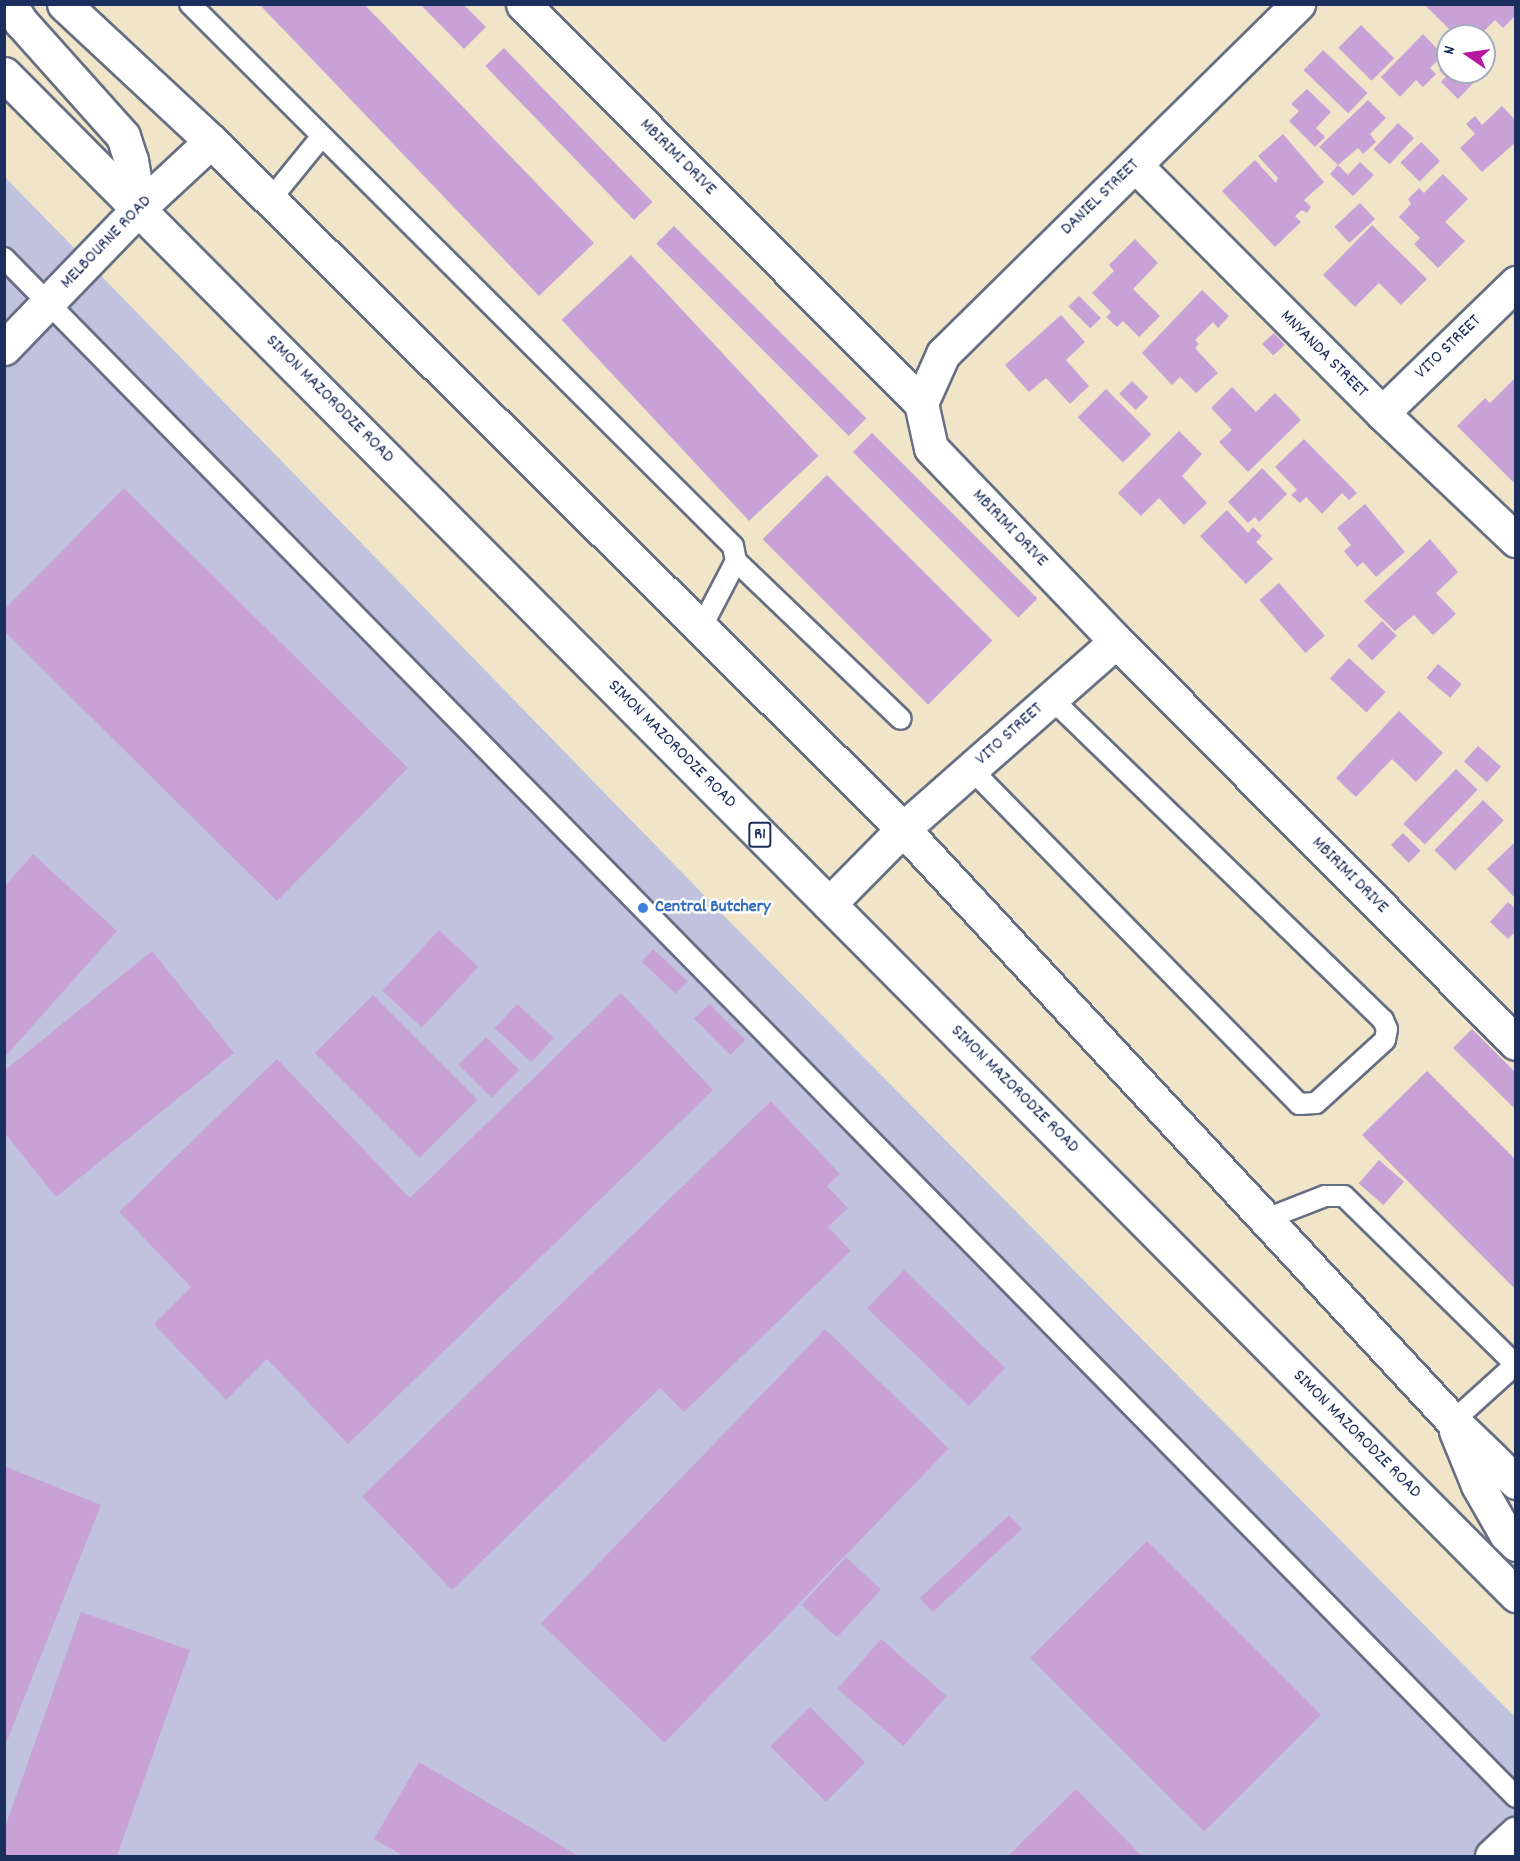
<!DOCTYPE html>
<style>
body{margin:0}
#map{position:relative;width:1520px;height:1861px;overflow:hidden;background:#f0e5c9;font-family:Dekko,sans-serif}
div>[style]{position:absolute}
[style*='--x']{left:calc(var(--x)*1px);top:calc(var(--y)*1px);width:calc(var(--w)*1px);rotate:calc(var(--a)*1deg)}
.industrial>*{inset:0;background:#c1c2dd}
.building>*{inset:0;background:#c8a2d7;transform-origin:0 0}
.roads{filter:drop-shadow(2px 0 #666f83) drop-shadow(-2px 0 #666f83) drop-shadow(0 2px #666f83) drop-shadow(0 -2px #666f83)}
.service>*{height:20px;margin:-10px;padding:0 10px;transform-origin:10px;border-radius:10px;background:#fff}
.minor>*{height:33px;margin:-16.5px;padding:0 16.5px;transform-origin:16.5px;border-radius:16.5px;background:#fff}
.trunk>*{height:33px;margin:-16.5px;padding:0 16.5px;transform-origin:16.5px;border-radius:16.5px;background:#fff}
.dots>*{width:16px;height:16px;translate:-50% -50%;box-sizing:border-box;border:3px solid #fff;border-radius:50%}
span{translate:-50% -50%;white-space:nowrap;text-align:center;line-height:1.15;-webkit-text-stroke:5px #fff;paint-order:stroke}
.shield-label span{padding:2px 4px;background:#fff;border:2px solid;border-radius:4px;-webkit-text-stroke-width:0}
.shield-label{font-size:16px;color:#1b2f5e;font-weight:700}
.street-label{font-size:18px;color:#1b2f5e}
.shop-label{font-size:18px;color:#366cbe;font-weight:700}
.left{translate:0 -50%;text-align:left}
.frame{position:absolute;inset:0;border:6px solid #1b2f5e;pointer-events:none}
.north{position:absolute;left:1436px;top:24px;width:60px;height:60px;box-sizing:border-box;background:#fff;border:2px solid #a4acbf;border-radius:50%;rotate:283deg;font-size:16px;font-weight:700;line-height:24px;text-align:center;color:#1b2f5e}
.north::after{content:'';display:block;margin:auto;width:21px;height:27px;background:#b5179e;clip-path:polygon(50% 0,100% 100%,50% 72%,0 100%)}
</style>
<div id="map">
<div class="industrial">
<div style="clip-path:polygon(4px 176px,736px 928px,1515px 1717px,1515px 1856px,5px 1856px)"></div>
</div>
<div class="building">
<div style="clip-path:polygon(259px 4px,364px 4px,594px 243px,539px 296px)"></div>
<div style="clip-path:polygon(420px 4px,463px 4px,486px 27px,464px 49px)"></div>
<div style="clip-path:polygon(1424px 4px,1516px 4px,1516px 15px,1503px 28px,1495px 20px,1481px 34px,1484px 36px,1456px 36px)"></div>
<div style="left:1361px;top:25px;width:47px;height:32px;rotate:45deg"></div>
<div style="clip-path:polygon(1423px 34px,1443px 55px,1430px 68px,1436px 74px,1423px 87px,1416px 80px,1400px 97px,1381px 77px)"></div>
<div style="left:504px;top:48px;width:214px;height:26px;rotate:46deg"></div>
<div style="left:1323px;top:50px;width:62px;height:28px;rotate:44deg"></div>
<div style="clip-path:polygon(1448px 61px,1448px 72px,1481px 75px,1458px 99px,1441px 82px,1446px 77px,1439px 70px)"></div>
<div style="clip-path:polygon(1307px 89px,1331px 112px,1316px 128px,1325px 137px,1315px 147px,1289px 121px,1299px 111px,1291px 104px)"></div>
<div style="clip-path:polygon(1368px 100px,1386px 118px,1370px 134px,1376px 142px,1363px 154px,1358px 148px,1338px 165px,1319px 147px)"></div>
<div style="clip-path:polygon(1502px 106px,1516px 121px,1516px 142px,1482px 172px,1460px 148px,1475px 134px,1466px 124px,1475px 116px,1482px 125px)"></div>
<div style="left:1398px;top:123px;width:22px;height:36px;rotate:43deg"></div>
<div style="clip-path:polygon(1283px 134px,1324px 182px,1304px 200px,1311px 207px,1307px 213px,1302px 210px,1295px 216px,1301px 222px,1275px 247px,1222px 191px,1255px 160px,1276px 183px,1278px 178px,1258px 156px)"></div>
<div style="left:1421px;top:142px;width:27px;height:29px;rotate:45deg"></div>
<div style="clip-path:polygon(1360px 162px,1374px 175px,1353px 196px,1330px 174px,1338px 165px,1348px 175px)"></div>
<div style="clip-path:polygon(1443px 174px,1468px 199px,1445px 222px,1465px 241px,1438px 268px,1414px 244px,1420px 238px,1399px 217px,1411px 204px,1408px 199px,1419px 188px,1424px 193px)"></div>
<div style="left:1360px;top:203px;width:22px;height:35px;rotate:47deg"></div>
<div style="clip-path:polygon(1372px 225px,1427px 279px,1401px 305px,1379px 283px,1355px 307px,1323px 275px)"></div>
<div style="left:674px;top:226px;width:272px;height:25px;rotate:45deg"></div>
<div style="clip-path:polygon(1135px 239px,1158px 263px,1133px 289px,1160px 316px,1139px 337px,1123px 321px,1117px 327px,1106px 317px,1111px 312px,1092px 293px,1114px 271px,1109px 265px)"></div>
<div style="left:631px;top:255px;width:275px;height:95px;rotate:47deg"></div>
<div style="clip-path:polygon(1202px 290px,1229px 316px,1218px 328px,1213px 322px,1195px 340px,1199px 344px,1195px 348px,1218px 373px,1196px 393px,1180px 377px,1172px 385px,1142px 353px)"></div>
<div style="left:1079px;top:296px;width:31px;height:15px;rotate:45deg"></div>
<div style="clip-path:polygon(1061px 315px,1085px 342px,1066px 360px,1089px 386px,1070px 404px,1046px 378px,1029px 392px,1005px 365px)"></div>
<div style="left:1274px;top:333px;width:16px;height:16px;rotate:47deg"></div>
<div style="clip-path:polygon(1516px 377px,1516px 485px,1457px 426px,1485px 398px,1490px 403px)"></div>
<div style="left:1132px;top:381px;width:23px;height:18px;rotate:45deg"></div>
<div style="clip-path:polygon(1232px 387px,1256px 412px,1275px 393px,1301px 420px,1248px 472px,1219px 442px,1232px 430px,1211px 408px)"></div>
<div style="left:1106px;top:389px;width:64px;height:40px;rotate:45deg"></div>
<div style="clip-path:polygon(1179px 431px,1202px 454px,1182px 476px,1207px 503px,1184px 525px,1159px 498px,1141px 516px,1118px 493px)"></div>
<div style="left:872px;top:433px;width:234px;height:27px;rotate:45deg"></div>
<div style="clip-path:polygon(1304px 439px,1357px 493px,1349px 500px,1342px 493px,1322px 514px,1306px 497px,1300px 503px,1291px 495px,1297px 490px,1275px 467px)"></div>
<div style="clip-path:polygon(1262px 468px,1287px 494px,1259px 522px,1255px 517px,1248px 523px,1228px 502px)"></div>
<div style="left:827px;top:475px;width:234px;height:91px;rotate:45deg"></div>
<div style="clip-path:polygon(124px 488px,408px 768px,277px 901px,4px 631px,4px 610px)"></div>
<div style="clip-path:polygon(1365px 504px,1405px 552px,1376px 577px,1363px 562px,1357px 567px,1344px 551px,1351px 545px,1337px 528px)"></div>
<div style="clip-path:polygon(1227px 510px,1248px 533px,1253px 527px,1262px 536px,1256px 542px,1273px 559px,1246px 584px,1200px 536px)"></div>
<div style="clip-path:polygon(1430px 539px,1458px 572px,1436px 593px,1456px 614px,1433px 635px,1414px 615px,1395px 631px,1364px 601px)"></div>
<div style="left:1279px;top:583px;width:70px;height:26px;rotate:49deg"></div>
<div style="left:1382px;top:621px;width:21px;height:35px;rotate:45deg"></div>
<div style="left:1349px;top:658px;width:50px;height:28px;rotate:43deg"></div>
<div style="left:1438px;top:664px;width:31px;height:18px;rotate:40deg"></div>
<div style="clip-path:polygon(1399px 711px,1443px 753px,1416px 782px,1392px 759px,1356px 797px,1336px 778px)"></div>
<div style="left:1478px;top:746px;width:31px;height:21px;rotate:42deg"></div>
<div style="left:1456px;top:769px;width:30px;height:76px;rotate:44deg"></div>
<div style="left:1483px;top:800px;width:29px;height:70px;rotate:44deg"></div>
<div style="left:1403px;top:833px;width:25px;height:17px;rotate:45deg"></div>
<div style="clip-path:polygon(1516px 841px,1516px 899px,1487px 869px)"></div>
<div style="clip-path:polygon(33px 854px,117px 931px,5px 1057px,5px 886px)"></div>
<div style="clip-path:polygon(1508px 902px,1516px 909px,1516px 931px,1508px 939px,1490px 922px)"></div>
<div style="left:439px;top:930px;width:54px;height:83px;rotate:43deg"></div>
<div style="left:653px;top:949px;width:47px;height:17px;rotate:43deg"></div>
<div style="clip-path:polygon(152px 951px,234px 1053px,56px 1197px,4px 1132px,4px 1071px)"></div>
<div style="clip-path:polygon(621px 993px,713px 1090px,348px 1444px,267px 1359px,226px 1400px,154px 1324px,191px 1287px,119px 1212px,277px 1059px,410px 1198px)"></div>
<div style="left:373px;top:995px;width:148px;height:82px;rotate:45deg"></div>
<div style="left:517px;top:1004px;width:50px;height:33px;rotate:43deg"></div>
<div style="left:709px;top:1004px;width:51px;height:21px;rotate:45deg"></div>
<div style="clip-path:polygon(1472px 1029px,1516px 1073px,1516px 1110px,1453px 1048px)"></div>
<div style="left:486px;top:1037px;width:47px;height:39px;rotate:45deg"></div>
<div style="clip-path:polygon(1427px 1071px,1516px 1160px,1516px 1290px,1362px 1135px)"></div>
<div style="clip-path:polygon(771px 1101px,840px 1174px,827px 1186px,848px 1208px,828px 1227px,851px 1251px,684px 1412px,660px 1388px,452px 1590px,362px 1496px)"></div>
<div style="left:1379px;top:1160px;width:33px;height:31px;rotate:41deg"></div>
<div style="left:904px;top:1270px;width:141px;height:53px;rotate:44deg"></div>
<div style="left:825px;top:1329px;width:172px;height:409px;rotate:44deg"></div>
<div style="clip-path:polygon(4px 1466px,101px 1505px,5px 1746px,4px 1746px)"></div>
<div style="left:1009px;top:1515px;width:19px;height:122px;rotate:47deg"></div>
<div style="left:1147px;top:1541px;width:246px;height:165px;rotate:45deg"></div>
<div style="left:846px;top:1557px;width:48px;height:65px;rotate:43deg"></div>
<div style="clip-path:polygon(81px 1612px,190px 1650px,117px 1856px,4px 1856px,4px 1830px)"></div>
<div style="left:881px;top:1639px;width:87px;height:66px;rotate:41deg"></div>
<div style="left:810px;top:1707px;width:78px;height:56px;rotate:45deg"></div>
<div style="clip-path:polygon(419px 1762px,579px 1856px,404px 1856px,374px 1839px)"></div>
<div style="clip-path:polygon(1076px 1789px,1142px 1856px,1008px 1856px)"></div>
</div>
<div class="roads">
<div class="service">
<div style="--x:190;--y:4;--w:767;--a:44.95"></div>
<div style="--x:733;--y:546;--w:15;--a:79"></div>
<div style="--x:736;--y:561;--w:76;--a:117.6"></div>
<div style="--x:270;--y:200;--w:82;--a:-50.9"></div>
<div style="--x:4;--y:258;--w:2157;--a:45.51"></div>
<div style="--x:736;--y:561;--w:228;--a:43.8"></div>
<div style="--x:971;--y:769;--w:469;--a:45.6"></div>
<div style="--x:1299;--y:1104;--w:17;--a:-3"></div>
<div style="--x:1316;--y:1103;--w:93;--a:-42.4"></div>
<div style="--x:1385;--y:1040;--w:11;--a:-80"></div>
<div style="--x:1387;--y:1029;--w:10;--a:-114"></div>
<div style="--x:1383;--y:1020;--w:463;--a:-135.9"></div>
<div style="--x:1266;--y:1219;--w:63;--a:-21.3"></div>
<div style="--x:1325;--y:1196;--w:19;--a:0"></div>
<div style="--x:1344;--y:1196;--w:241;--a:44.5"></div>
<div style="--x:1453;--y:1421;--w:84;--a:-42.1"></div>
</div>
<div class="minor">
<div style="--x:523;--y:4;--w:564;--a:45.07"></div>
<div style="--x:921;--y:403;--w:46;--a:77.5"></div>
<div style="--x:931;--y:448;--w:267;--a:46.2"></div>
<div style="--x:1116;--y:641;--w:567;--a:45.14"></div>
<div style="--x:1135;--y:165;--w:350;--a:45.1"></div>
<div style="--x:1382;--y:413;--w:185;--a:43.5"></div>
<div style="--x:4;--y:348;--w:194;--a:-46"></div>
<div style="--x:139;--y:208;--w:98;--a:-42.9"></div>
<div style="--x:921;--y:403;--w:54;--a:-65.8"></div>
<div style="--x:943;--y:354;--w:499;--a:-44.6"></div>
<div style="--x:1382;--y:413;--w:187;--a:-44.1"></div>
<div style="--x:829;--y:904;--w:105;--a:-45.4"></div>
<div style="--x:903;--y:829;--w:284;--a:-41.4"></div>
<div style="--x:1492;--y:1856;--w:33;--a:-43"></div>
</div>
<div class="trunk">
<div style="--x:10;--y:4;--w:21;--a:59"></div>
<div style="--x:21;--y:22;--w:153;--a:48.2"></div>
<div style="--x:123;--y:136;--w:25;--a:72"></div>
<div style="--x:131;--y:160;--w:49;--a:80.5"></div>
<div style="--x:64;--y:4;--w:201;--a:43"></div>
<div style="--x:211;--y:141;--w:976;--a:44.83"></div>
<div style="--x:903;--y:829;--w:808;--a:47.11"></div>
<div style="--x:1453;--y:1421;--w:88;--a:44.1"></div>
<div style="--x:4;--y:74;--w:2145;--a:45.17"></div>
<div style="--x:1456;--y:1431;--w:58;--a:67.8"></div>
<div style="--x:1478;--y:1485;--w:56;--a:60.3"></div>
<div style="--x:1506;--y:1534;--w:14;--a:45"></div>
</div>
</div>
<div class="dots">
<div style="left:643px;top:908px;background:#3f7fe0"></div>
</div>
<div class="shield-label">
<span style="left:760px;top:835px">R1</span>
</div>
<div class="street-label">
<span style="left:677px;top:158px;rotate:45deg">MBIRIMI DRIVE</span>
<span style="left:1101px;top:198px;rotate:-44deg">DANIEL STREET</span>
<span style="left:107px;top:243px;rotate:-46deg">MELBOURNE ROAD</span>
<span style="left:1449px;top:348px;rotate:-44deg">VITO STREET</span>
<span style="left:1323px;top:355px;rotate:45deg">MNYANDA STREET</span>
<span style="left:329px;top:400px;rotate:45deg">SIMON MAZORODZE ROAD</span>
<span style="left:1009px;top:529px;rotate:46deg">MBIRIMI DRIVE</span>
<span style="left:1010px;top:735px;rotate:-42deg">VITO STREET</span>
<span style="left:671px;top:745px;rotate:45deg">SIMON MAZORODZE ROAD</span>
<span style="left:1349px;top:876px;rotate:45deg">MBIRIMI DRIVE</span>
<span style="left:1014px;top:1090px;rotate:45deg">SIMON MAZORODZE ROAD</span>
<span style="left:1356px;top:1435px;rotate:45deg">SIMON MAZORODZE ROAD</span>
</div>
<div class="shop-label">
<span class="left" style="left:655px;top:908px">Central Butchery</span>
</div>
<div class="frame"></div>
<div class="north">N</div>
</div>
